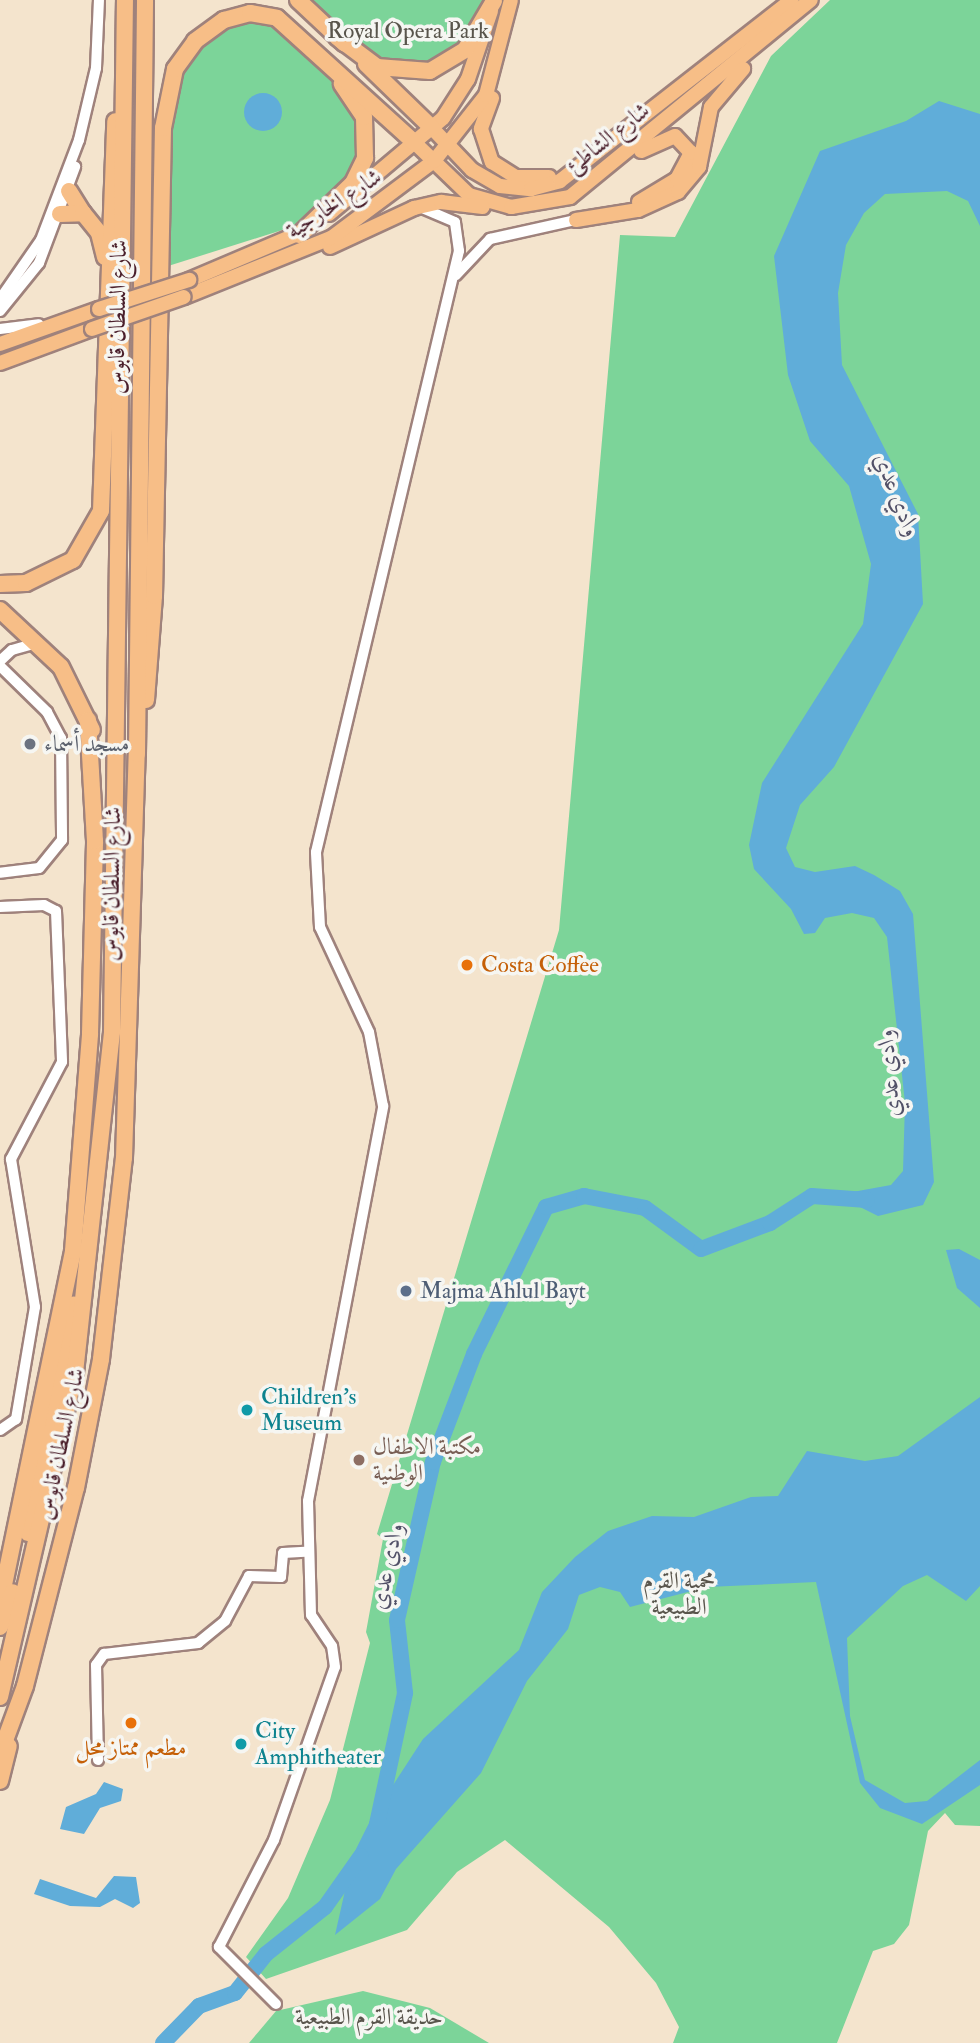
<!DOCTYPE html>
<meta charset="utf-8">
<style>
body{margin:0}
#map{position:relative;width:980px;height:2043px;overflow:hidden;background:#f4e4cd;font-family:"IM FELL Double Pica",Amiri,serif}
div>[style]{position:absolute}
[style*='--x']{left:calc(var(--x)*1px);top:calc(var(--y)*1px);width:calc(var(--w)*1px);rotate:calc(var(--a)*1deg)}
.green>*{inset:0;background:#7cd499}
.water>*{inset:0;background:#60add9}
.round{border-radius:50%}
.river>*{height:16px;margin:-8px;padding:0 8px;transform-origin:8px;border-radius:8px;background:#60add9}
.roads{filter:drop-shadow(2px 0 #9f827c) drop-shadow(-2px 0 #9f827c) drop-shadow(0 2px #9f827c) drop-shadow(0 -2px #9f827c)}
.minor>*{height:10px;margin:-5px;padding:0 5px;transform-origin:5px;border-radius:5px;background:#fff}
.major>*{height:14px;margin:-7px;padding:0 7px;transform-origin:7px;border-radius:7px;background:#f7be87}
.highway>*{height:16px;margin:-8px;padding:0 8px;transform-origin:8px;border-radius:8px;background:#f7be87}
.bridges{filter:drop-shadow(2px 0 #9f827c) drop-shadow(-2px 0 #9f827c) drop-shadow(0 2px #9f827c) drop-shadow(0 -2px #9f827c)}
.major-bridge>*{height:14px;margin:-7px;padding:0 7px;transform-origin:7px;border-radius:7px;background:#f7be87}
.dots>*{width:19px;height:19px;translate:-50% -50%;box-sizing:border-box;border:4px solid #f6f6f2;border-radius:50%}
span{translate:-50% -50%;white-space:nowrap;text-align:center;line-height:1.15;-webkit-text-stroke:7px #f6f6f2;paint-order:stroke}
.park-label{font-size:23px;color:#59554c}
.street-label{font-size:23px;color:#4a1f2b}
.worship-label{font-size:23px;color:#5b616d}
.left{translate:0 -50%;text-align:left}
.food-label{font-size:23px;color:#c56008}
.service-label{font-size:23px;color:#4e5e75}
.culture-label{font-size:23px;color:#0d838f}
.education-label{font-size:23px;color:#785e54}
.water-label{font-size:24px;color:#525168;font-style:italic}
</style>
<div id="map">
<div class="green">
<div style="clip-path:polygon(312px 0,485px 0,452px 52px,421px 64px,390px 63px,355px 42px)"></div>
<div style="clip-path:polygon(830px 0,980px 0,980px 1826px,955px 1825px,945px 1813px,928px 1831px,909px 1925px,894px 1944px,873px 1951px,837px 2043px,673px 2043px,679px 2027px,656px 1983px,609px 1927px,505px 1840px,457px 1872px,407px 1930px,266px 1979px,246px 1957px,288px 1898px,330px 1800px,370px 1643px,366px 1632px,383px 1539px,377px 1534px,559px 930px,620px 235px,675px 237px,771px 56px)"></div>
<div style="clip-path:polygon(251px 20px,275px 25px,307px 47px,354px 106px,362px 145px,350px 176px,295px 226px,165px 267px,169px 129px,180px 73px,211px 34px)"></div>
<div style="clip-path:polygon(363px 1991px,430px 2008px,489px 2043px,249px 2043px,276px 2011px)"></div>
</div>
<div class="water">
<div class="round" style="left:244px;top:93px;width:38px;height:38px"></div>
<div style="clip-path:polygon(939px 101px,980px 114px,980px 226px,968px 201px,947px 191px,885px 194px,864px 213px,846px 245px,838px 293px,842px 365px,918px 514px,923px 604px,834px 767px,800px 805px,786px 848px,795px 867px,815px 872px,855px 866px,874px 875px,900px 891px,913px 914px,934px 1182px,923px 1205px,878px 1216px,836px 1195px,891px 1185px,903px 1171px,905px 1103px,887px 937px,874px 918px,852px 913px,825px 918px,815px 933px,804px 934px,791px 909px,754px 869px,749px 845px,762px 783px,863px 624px,871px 564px,849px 486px,810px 441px,788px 375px,774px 256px,820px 151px,906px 121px)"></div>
<div style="clip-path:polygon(959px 1249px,980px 1260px,980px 1308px,957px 1288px,946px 1250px)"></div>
<div style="clip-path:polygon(980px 1397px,980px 1586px,966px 1601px,927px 1575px,903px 1586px,847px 1638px,850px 1716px,865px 1780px,905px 1803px,927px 1801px,980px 1760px,980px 1785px,922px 1824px,880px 1808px,860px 1783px,816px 1582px,707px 1587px,630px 1607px,620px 1592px,600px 1587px,579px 1595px,568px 1629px,527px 1681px,481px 1773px,396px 1869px,380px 1899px,335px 1935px,353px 1855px,371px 1819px,423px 1739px,519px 1650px,542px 1592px,575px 1557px,608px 1531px,652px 1516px,694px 1517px,751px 1497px,778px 1496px,807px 1451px,865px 1461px,898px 1456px)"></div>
<div style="clip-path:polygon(104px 1782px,123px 1789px,121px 1801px,100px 1808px,84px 1834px,60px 1829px,66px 1807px,96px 1794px)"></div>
<div style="clip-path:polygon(114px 1876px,136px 1877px,140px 1903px,133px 1908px,115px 1899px,100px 1907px,70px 1906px,34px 1894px,40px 1879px,96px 1898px)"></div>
</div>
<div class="river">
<div style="--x:377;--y:1824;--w:134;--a:-77.9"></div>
<div style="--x:405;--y:1693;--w:73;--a:-96.3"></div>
<div style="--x:397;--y:1620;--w:162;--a:-77.2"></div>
<div style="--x:433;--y:1462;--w:116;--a:-69.2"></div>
<div style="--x:474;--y:1354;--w:164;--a:-63.9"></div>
<div style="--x:546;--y:1207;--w:40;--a:-16"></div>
<div style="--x:584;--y:1196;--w:62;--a:11.1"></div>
<div style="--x:645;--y:1208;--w:69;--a:36.2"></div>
<div style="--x:701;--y:1249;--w:74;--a:-20.6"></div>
<div style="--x:770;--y:1223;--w:50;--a:-32.7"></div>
<div style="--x:812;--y:1196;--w:55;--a:4.2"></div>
<div style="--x:163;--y:2043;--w:52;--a:-45.8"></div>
<div style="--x:199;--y:2006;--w:38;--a:-20"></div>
<div style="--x:235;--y:1993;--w:50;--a:-51.5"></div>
<div style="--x:266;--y:1954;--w:75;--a:-38.5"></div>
<div style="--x:325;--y:1907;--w:62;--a:-54.8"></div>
</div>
<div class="roads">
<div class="minor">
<div style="--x:456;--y:275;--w:50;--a:-46.6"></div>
<div style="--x:490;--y:239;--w:88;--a:-12.5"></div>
<div style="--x:0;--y:299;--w:72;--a:-55.2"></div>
<div style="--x:41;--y:240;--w:107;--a:-69.2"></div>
<div style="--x:79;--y:140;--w:74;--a:-76.7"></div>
<div style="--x:96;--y:68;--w:68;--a:-87.5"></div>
<div style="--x:0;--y:311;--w:62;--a:-50.9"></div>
<div style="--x:39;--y:263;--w:103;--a:-69.4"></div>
<div style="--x:0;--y:329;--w:39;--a:-7"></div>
<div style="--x:0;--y:661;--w:16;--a:-43"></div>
<div style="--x:12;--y:650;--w:26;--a:-16"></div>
<div style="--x:0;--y:666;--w:66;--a:44.4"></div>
<div style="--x:47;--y:712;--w:30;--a:62"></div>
<div style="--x:61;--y:738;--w:102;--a:89.4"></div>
<div style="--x:62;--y:840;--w:36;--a:129"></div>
<div style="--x:39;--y:868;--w:39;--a:173"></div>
<div style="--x:0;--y:907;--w:44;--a:-2.6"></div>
<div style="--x:44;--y:905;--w:13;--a:27"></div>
<div style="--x:56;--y:911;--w:151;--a:87.7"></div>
<div style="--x:62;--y:1062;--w:110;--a:117.7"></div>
<div style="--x:11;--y:1159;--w:150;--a:80.8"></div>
<div style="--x:35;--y:1307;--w:114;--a:99.6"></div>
<div style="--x:16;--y:1419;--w:19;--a:145"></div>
<div style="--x:98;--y:1760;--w:95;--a:-91.2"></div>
<div style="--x:96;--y:1665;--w:14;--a:-54"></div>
<div style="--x:104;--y:1654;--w:95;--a:-6.7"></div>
<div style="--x:198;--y:1643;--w:35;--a:-39"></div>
<div style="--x:225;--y:1621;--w:51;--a:-61.9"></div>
<div style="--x:249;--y:1576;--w:32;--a:2"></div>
<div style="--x:281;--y:1577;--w:24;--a:-85"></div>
<div style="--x:283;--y:1553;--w:22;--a:-3"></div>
<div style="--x:276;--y:2004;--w:81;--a:-135"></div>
<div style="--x:219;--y:1947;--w:120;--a:-62.8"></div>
<div style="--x:274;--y:1840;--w:183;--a:-70.6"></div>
<div style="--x:335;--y:1667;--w:21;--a:-98"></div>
<div style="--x:332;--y:1646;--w:37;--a:-124"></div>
<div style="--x:311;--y:1615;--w:114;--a:-91.5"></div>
<div style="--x:308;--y:1501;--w:402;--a:-79.2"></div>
<div style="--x:383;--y:1106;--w:75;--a:-100.7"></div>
<div style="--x:369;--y:1032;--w:116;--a:-115"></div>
<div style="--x:320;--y:927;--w:75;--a:-93.1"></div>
<div style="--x:316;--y:852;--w:618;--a:-76.62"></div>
<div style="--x:459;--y:251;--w:29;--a:-98"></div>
<div style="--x:455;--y:222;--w:34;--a:-157"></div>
</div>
<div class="major">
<div style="--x:492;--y:98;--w:33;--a:110"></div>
<div style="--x:481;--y:129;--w:35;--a:72"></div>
<div style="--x:492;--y:162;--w:28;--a:32"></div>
<div style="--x:516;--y:177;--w:33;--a:0"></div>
<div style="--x:432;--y:128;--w:58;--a:46.4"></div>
<div style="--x:472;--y:170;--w:32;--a:30"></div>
<div style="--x:500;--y:186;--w:31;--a:6"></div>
<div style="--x:531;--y:189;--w:30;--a:-15"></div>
<div style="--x:560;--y:181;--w:294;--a:-38"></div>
<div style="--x:415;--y:143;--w:75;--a:43.9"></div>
<div style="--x:469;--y:195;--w:44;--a:15.9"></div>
<div style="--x:511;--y:207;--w:60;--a:-9.6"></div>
<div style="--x:570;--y:197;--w:311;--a:-39.3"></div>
<div style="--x:639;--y:202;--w:44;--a:-31.2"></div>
<div style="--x:677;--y:179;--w:30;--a:-62"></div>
<div style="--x:691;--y:153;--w:23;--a:-133"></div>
<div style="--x:675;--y:136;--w:37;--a:156"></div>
<div style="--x:329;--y:214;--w:149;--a:-40.1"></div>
<div style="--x:443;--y:118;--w:46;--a:-57.3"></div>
<div style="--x:468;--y:79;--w:72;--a:-71.3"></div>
<div style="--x:576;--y:220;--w:63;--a:-9.2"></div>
<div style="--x:638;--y:210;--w:44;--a:-24.2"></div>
<div style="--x:678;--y:192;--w:33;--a:-50"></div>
<div style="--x:699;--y:167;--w:61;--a:-78.7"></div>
<div style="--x:711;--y:107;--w:50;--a:-49.9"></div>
<div style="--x:330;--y:247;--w:93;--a:-24.9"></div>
<div style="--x:414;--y:208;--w:28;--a:-13"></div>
<div style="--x:441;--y:202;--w:42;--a:6.8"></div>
<div style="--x:189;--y:280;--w:128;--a:-23"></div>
<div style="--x:184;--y:297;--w:158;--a:-21.9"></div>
<div style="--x:331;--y:238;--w:129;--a:-36.8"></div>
<div style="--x:434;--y:161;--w:84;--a:-51.8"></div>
<div style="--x:486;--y:95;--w:98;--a:-75.3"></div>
<div style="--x:0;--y:344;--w:105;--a:-19.5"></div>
<div style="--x:0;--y:363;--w:98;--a:-20.3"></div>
</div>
<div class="highway">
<div style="--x:298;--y:0;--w:64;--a:43.1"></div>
<div style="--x:337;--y:37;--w:50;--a:36.9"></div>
<div style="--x:377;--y:67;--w:53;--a:4.3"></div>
<div style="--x:430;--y:71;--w:41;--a:-31"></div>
<div style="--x:465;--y:50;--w:57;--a:-59.4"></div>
<div style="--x:366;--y:64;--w:92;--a:44.1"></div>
<div style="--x:69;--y:191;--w:26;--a:58"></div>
<div style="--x:60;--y:214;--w:23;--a:-2"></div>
<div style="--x:83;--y:213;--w:26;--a:51"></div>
<div style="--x:99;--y:233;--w:25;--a:76"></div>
<div style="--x:299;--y:235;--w:75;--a:-43.9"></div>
<div style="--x:353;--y:183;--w:28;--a:-64"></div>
<div style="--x:365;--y:158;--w:41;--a:-91.4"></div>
<div style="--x:364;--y:117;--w:40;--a:-124"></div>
<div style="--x:0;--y:584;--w:26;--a:-2"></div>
<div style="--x:26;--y:583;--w:52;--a:-26.1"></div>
<div style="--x:73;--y:560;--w:56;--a:-60.3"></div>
<div style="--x:101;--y:511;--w:390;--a:-87.9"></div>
<div style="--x:0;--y:610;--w:83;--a:43.1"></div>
<div style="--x:61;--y:667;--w:70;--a:63.8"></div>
<div style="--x:146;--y:700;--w:104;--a:-85.6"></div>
<div style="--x:154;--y:596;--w:468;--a:-88.9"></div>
<div style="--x:163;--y:128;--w:60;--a:-78.5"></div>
<div style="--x:175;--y:69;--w:34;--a:-54"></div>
<div style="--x:195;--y:41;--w:36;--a:-36"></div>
<div style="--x:224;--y:20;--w:27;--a:-15"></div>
<div style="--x:250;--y:13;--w:27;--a:10"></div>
<div style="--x:277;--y:18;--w:186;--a:42.2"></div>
<div style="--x:28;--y:1533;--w:233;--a:-78.6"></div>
<div style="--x:0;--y:1604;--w:360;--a:-78.3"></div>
<div style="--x:73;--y:1251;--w:218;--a:-85.5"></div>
<div style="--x:90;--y:1034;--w:193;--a:-88.5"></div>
<div style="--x:95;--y:841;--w:121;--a:-93.3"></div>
<div style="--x:0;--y:1627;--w:37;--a:-70"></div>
<div style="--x:0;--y:1697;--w:333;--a:-77"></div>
<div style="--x:75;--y:1373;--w:343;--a:-83.8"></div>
<div style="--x:112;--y:1032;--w:1032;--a:-89.28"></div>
<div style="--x:0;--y:1754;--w:72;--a:-69.8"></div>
<div style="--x:25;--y:1686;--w:204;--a:-75.6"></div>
<div style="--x:76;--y:1488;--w:131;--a:-79"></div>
<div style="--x:101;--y:1359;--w:202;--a:-83.5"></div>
<div style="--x:124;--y:1158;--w:404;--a:-88.2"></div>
<div style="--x:137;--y:754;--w:754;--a:-89.39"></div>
<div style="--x:0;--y:1781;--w:36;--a:-76"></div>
</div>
</div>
<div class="bridges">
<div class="major-bridge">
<div style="--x:99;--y:309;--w:95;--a:-17.9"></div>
<div style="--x:92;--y:329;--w:97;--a:-19.2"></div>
</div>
</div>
<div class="dots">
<div style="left:30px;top:744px;background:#6b7280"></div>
<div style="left:467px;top:965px;background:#e8710a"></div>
<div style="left:406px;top:1291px;background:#5c6f8a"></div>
<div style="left:247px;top:1410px;background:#0f9aa8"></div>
<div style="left:359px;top:1460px;background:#8d6e63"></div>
<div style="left:131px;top:1723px;background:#e8710a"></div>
<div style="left:241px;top:1744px;background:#0f9aa8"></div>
</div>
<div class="park-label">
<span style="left:408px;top:31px">Royal Opera Park</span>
<span style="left:679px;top:1594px">محمية القرم<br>الطبيعية</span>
<span style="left:369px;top:2017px">حديقة القرم الطبيعية</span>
</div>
<div class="street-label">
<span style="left:608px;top:138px;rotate:-38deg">شارع الشاطئ</span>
<span style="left:334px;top:204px;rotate:-33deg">شارع الخارجية</span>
<span style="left:118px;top:317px;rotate:-89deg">شارع السلطان قابوس</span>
<span style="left:112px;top:884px;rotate:-89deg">شارع السلطان قابوس</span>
<span style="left:61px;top:1444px;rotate:-78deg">شارع السلطان قابوس</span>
</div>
<div class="worship-label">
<span class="left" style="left:44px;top:744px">مسجد أسماء</span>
</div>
<div class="food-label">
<span class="left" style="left:481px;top:965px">Costa Coffee</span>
<span style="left:131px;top:1748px">مطعم ممتاز محل</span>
</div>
<div class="service-label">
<span class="left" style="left:420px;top:1291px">Majma Ahlul Bayt</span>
</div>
<div class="culture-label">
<span class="left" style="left:261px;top:1410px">Children's<br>Museum</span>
<span class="left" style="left:255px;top:1744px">City<br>Amphitheater</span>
</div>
<div class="education-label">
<span class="left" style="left:373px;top:1460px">مكتبة الاطفال<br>الوطنية</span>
</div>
<div class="water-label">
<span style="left:897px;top:495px;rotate:68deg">وادي عدي</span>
<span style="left:889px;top:1073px;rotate:-95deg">وادي عدي</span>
<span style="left:387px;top:1566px;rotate:-78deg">وادي عدي</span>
</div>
</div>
